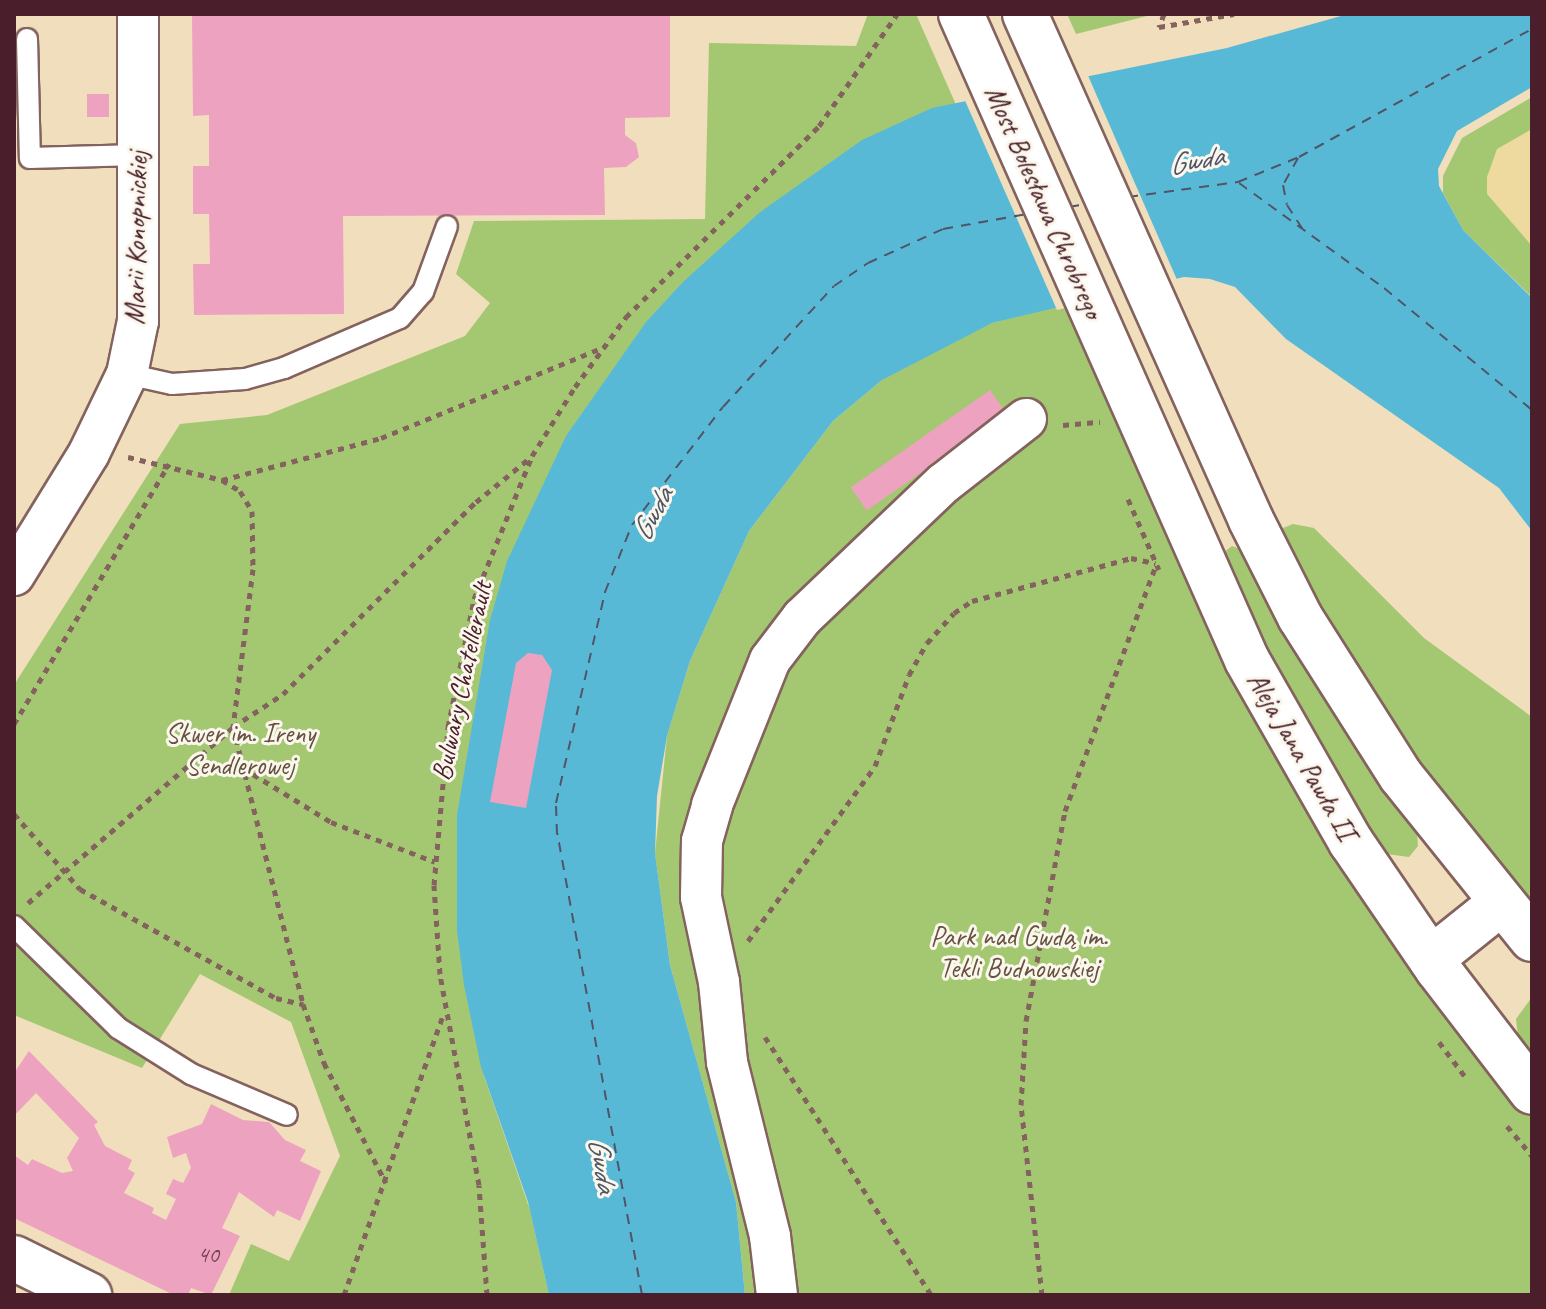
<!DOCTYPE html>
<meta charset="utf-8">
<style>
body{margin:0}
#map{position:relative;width:1546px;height:1309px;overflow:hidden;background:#f0debc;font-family:Caveat,sans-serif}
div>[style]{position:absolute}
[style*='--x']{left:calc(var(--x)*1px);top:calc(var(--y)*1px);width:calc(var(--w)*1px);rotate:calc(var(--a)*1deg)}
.green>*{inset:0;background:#a4c871}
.sand>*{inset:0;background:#eeda9e}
.water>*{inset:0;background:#58b9d6}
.pier>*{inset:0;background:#f0debc}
.ferry>*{height:2px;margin-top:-1px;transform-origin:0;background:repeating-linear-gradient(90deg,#4f5567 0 10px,transparent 0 18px)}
.building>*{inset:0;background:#eda3bf;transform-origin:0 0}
.path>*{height:5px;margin-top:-2.5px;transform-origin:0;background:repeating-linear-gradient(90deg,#84625e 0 6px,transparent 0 12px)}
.roads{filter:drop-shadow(2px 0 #84625e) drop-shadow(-2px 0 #84625e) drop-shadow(0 2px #84625e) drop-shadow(0 -2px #84625e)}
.lane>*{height:20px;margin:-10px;padding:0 10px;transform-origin:10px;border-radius:10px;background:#fff}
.street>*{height:40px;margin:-20px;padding:0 20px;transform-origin:20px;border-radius:20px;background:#fff}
.secondary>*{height:44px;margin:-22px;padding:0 22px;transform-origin:22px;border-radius:22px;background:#fff}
span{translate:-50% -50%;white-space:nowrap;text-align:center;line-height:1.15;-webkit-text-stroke:6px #fbf7ec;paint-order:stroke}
.number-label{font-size:24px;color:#734050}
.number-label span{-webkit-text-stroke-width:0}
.street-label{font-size:28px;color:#4a1f2b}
.park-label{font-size:28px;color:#655240}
.water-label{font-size:30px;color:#4f5567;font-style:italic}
.frame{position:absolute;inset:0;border:16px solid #4a1f2b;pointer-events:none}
</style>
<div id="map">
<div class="green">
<div style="clip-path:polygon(868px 14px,916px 14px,957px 107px,476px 1037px,484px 1076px,530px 1210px,549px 1295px,229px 1295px,251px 1244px,289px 1261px,340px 1156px,291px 1022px,200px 974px,142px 1068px,14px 1015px,14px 685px,180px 424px,267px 415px,465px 336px,490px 303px,456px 274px,474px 221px,705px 219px,709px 43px,856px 46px)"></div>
<div style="clip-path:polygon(1067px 14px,1155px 14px,1076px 34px)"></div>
<div style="clip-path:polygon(1532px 97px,1532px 297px,1463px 230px,1443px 193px,1443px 176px,1462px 138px)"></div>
<div style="clip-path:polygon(1086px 299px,1218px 599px,1532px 1092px,1532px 1295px,745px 1295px,736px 1202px,670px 965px,655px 853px,667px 736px,690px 661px,749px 531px,833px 421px,882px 380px,932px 350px,992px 323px)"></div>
<div style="clip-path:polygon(1293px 524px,1314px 528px,1424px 638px,1532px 717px,1532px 907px,1381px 715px,1278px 530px)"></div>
<div style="clip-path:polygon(1232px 546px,1240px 549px,1346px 733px,1417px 832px,1418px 846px,1409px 857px,1387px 854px,1298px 711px,1240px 599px,1223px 553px)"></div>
<div style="clip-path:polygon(1532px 997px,1532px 1056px,1518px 1037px,1516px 1019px)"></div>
</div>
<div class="sand">
<div style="clip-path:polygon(1532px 129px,1532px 246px,1487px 194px,1487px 177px,1497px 149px)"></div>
</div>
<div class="water">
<div style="clip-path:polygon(1348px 14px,1532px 14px,1532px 87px,1457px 131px,1438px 169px,1439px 186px,1463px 230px,1532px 298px,1532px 531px,1499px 488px,1286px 339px,1235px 287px,1210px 279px,1184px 277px,992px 323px,882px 380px,833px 421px,749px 531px,690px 661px,667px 736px,657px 796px,655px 853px,670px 965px,736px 1202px,745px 1295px,549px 1295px,528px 1202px,481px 1067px,464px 985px,457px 931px,457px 815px,490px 620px,507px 561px,566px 436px,646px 322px,683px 282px,759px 213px,862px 140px,932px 108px,1227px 48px)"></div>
</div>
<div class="pier">
<div style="clip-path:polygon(1086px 71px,1178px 282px,1057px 310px,963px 96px)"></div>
</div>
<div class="ferry">
<div style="--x:1298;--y:158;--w:31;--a:119"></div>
<div style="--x:1283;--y:185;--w:20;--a:79"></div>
<div style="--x:1287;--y:205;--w:33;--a:57"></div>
<div style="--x:1239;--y:183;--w:179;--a:35.9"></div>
<div style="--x:1384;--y:288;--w:192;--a:39.5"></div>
<div style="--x:1128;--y:197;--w:111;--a:-7.8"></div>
<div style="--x:1238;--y:182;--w:66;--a:-22.3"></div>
<div style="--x:1299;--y:157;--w:266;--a:-28.8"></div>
<div style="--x:1069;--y:207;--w:17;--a:-10"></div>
<div style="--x:642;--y:1295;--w:469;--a:-100.4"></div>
<div style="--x:557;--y:834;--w:31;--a:-92"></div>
<div style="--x:556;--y:803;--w:217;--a:-76.9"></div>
<div style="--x:605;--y:592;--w:72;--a:-68.1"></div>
<div style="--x:632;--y:525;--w:149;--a:-52.4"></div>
<div style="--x:723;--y:407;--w:164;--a:-47.5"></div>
<div style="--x:834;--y:286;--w:41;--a:-34.1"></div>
<div style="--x:868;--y:263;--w:82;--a:-24.4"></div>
<div style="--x:943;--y:229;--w:85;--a:-10.1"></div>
</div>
<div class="building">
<div style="clip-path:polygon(192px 14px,670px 14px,670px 117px,625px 118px,625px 135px,636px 143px,639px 157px,626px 167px,604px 168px,605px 215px,343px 216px,344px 314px,194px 315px,193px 264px,210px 264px,209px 214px,193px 214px,193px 166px,209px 166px,209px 115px,193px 116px)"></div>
<div style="left:109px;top:94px;width:23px;height:22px;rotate:90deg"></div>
<div style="left:990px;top:390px;width:28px;height:170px;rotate:55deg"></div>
<div style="clip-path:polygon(528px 653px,542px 655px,552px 670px,526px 808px,490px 802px,516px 663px)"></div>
<div style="clip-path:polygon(29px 1051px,98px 1122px,94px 1125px,105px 1146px,132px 1160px,128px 1169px,135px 1173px,124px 1193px,154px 1208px,152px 1213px,166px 1220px,176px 1199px,166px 1194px,173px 1179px,183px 1183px,191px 1168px,186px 1153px,173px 1158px,167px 1137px,202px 1124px,211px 1104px,243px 1120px,269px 1122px,285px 1140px,306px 1150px,300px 1161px,321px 1171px,300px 1221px,277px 1210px,274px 1217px,239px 1192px,222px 1228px,240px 1236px,211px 1295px,191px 1288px,188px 1295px,174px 1295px,14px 1218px,14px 1155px,28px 1165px,32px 1159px,62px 1173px,73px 1171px,67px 1158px,79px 1138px,36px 1093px,14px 1116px,14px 1073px)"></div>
</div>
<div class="path">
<div style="--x:1164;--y:14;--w:14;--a:111"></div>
<div style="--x:1159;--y:27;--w:76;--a:-9.8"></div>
<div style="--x:1063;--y:425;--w:37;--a:-5"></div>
<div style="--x:128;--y:457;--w:97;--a:13.7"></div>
<div style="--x:222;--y:480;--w:21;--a:31"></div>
<div style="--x:240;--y:491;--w:23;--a:59"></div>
<div style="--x:252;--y:511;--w:58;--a:89"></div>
<div style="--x:253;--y:569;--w:159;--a:97.2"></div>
<div style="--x:233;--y:727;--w:286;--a:75.8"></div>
<div style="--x:303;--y:1004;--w:63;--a:70.4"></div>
<div style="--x:324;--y:1063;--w:135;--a:62.7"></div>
<div style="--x:222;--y:480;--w:164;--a:-14.8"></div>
<div style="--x:381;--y:438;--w:241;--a:-22.2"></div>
<div style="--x:1128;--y:499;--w:77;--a:66.4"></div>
<div style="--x:14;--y:724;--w:303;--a:-59.2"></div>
<div style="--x:243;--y:768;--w:103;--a:31.5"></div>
<div style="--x:331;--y:822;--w:111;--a:21"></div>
<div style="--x:14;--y:814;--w:100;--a:48.7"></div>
<div style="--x:80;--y:889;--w:224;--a:29.1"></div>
<div style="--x:276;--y:998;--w:28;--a:13"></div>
<div style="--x:28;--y:903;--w:270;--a:-40.6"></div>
<div style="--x:233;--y:727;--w:60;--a:-33.4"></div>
<div style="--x:283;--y:694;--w:272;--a:-44.9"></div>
<div style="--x:476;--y:502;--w:71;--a:-39.3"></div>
<div style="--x:748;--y:941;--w:216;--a:-54"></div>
<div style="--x:875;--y:766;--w:97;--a:-69.5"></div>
<div style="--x:909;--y:675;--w:37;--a:-61"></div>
<div style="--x:927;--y:643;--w:40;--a:-48"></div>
<div style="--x:954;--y:613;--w:22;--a:-34"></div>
<div style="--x:972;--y:601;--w:165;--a:-15.1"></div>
<div style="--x:1131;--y:558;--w:25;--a:12"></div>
<div style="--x:765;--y:1037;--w:307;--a:57.2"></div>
<div style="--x:1439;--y:1042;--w:46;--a:52.9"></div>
<div style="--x:1507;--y:1126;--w:39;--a:50"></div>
<div style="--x:344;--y:1295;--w:299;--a:-70.5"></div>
<div style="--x:487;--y:1295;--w:110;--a:-94.2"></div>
<div style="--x:479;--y:1185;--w:215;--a:-100.5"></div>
<div style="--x:440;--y:974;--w:89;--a:-93.9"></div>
<div style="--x:434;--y:885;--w:159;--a:-84.9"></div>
<div style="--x:448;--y:727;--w:131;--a:-78.5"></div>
<div style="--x:474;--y:599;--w:154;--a:-67.9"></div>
<div style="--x:532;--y:456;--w:81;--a:-58.1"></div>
<div style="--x:575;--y:387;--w:87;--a:-53.9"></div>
<div style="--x:626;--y:317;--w:272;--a:-44.7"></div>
<div style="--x:819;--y:126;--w:136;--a:-55.1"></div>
<div style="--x:1042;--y:1295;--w:191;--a:-96.3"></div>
<div style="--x:1021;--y:1105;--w:84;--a:-86.6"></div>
<div style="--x:1026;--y:1021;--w:214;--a:-79.5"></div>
<div style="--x:1065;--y:811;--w:262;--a:-69.7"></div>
</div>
<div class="roads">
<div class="lane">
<div style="--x:27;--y:39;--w:119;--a:88.6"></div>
<div style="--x:30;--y:158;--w:108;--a:-1.6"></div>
<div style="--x:127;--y:374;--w:46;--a:12.5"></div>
<div style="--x:172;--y:384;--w:73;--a:-3.9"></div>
<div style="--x:245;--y:379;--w:41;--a:-15.8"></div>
<div style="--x:284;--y:368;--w:126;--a:-23.3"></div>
<div style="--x:400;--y:318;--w:35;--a:-49"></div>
<div style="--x:423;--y:292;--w:70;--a:-70"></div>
<div style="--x:14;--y:926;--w:146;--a:44.4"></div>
<div style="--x:118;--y:1028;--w:86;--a:32.2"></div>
<div style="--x:191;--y:1074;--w:104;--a:23.1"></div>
</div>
<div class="street">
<div style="--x:14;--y:575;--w:143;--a:-58.4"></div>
<div style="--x:89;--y:453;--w:88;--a:-64.3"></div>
<div style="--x:127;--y:374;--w:54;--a:-78.3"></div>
<div style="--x:138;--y:321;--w:307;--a:-90"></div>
<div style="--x:777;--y:1295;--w:59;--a:-96.8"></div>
<div style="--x:770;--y:1236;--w:179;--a:-103.9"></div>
<div style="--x:727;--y:1062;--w:80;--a:-95.7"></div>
<div style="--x:719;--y:982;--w:87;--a:-102"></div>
<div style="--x:701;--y:897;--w:56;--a:-89"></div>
<div style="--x:702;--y:841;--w:37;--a:-74"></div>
<div style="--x:712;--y:805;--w:156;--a:-68.2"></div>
<div style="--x:770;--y:660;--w:53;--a:-52.7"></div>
<div style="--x:802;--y:618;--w:196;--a:-43.6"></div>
<div style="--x:944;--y:483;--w:104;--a:-38"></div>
</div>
<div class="secondary">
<div style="--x:961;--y:14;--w:706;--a:66.12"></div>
<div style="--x:1247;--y:660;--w:210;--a:60.3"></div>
<div style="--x:1351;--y:842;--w:153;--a:55.7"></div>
<div style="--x:1437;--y:968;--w:156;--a:52.5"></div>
<div style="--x:1025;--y:14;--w:554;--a:65.93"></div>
<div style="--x:1251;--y:520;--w:109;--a:63.2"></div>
<div style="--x:1300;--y:617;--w:188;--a:57.6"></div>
<div style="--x:1401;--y:776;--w:209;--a:51.2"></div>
<div style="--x:1431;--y:959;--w:90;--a:-38.7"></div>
<div style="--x:14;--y:1258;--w:84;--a:26.3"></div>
</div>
</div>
<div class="number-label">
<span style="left:208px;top:1255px">40</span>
</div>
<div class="street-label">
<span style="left:1044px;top:202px;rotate:66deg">Most Bolesława Chrobrego</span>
<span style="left:136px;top:238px;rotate:-89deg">Marii Konopnickiej</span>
<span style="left:462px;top:681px;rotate:-78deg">Bulwary Chatellerault</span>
<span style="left:1302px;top:756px;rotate:60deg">Aleja Jana Pawła II</span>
</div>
<div class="park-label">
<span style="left:240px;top:749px">Skwer im. Ireny<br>Sendlerowej</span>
<span style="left:1019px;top:952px">Park nad Gwdą im.<br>Tekli Budnowskiej</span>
</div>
<div class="water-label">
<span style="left:1196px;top:160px;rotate:-11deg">Gwda</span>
<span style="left:652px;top:514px;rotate:-62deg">Gwda</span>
<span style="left:603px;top:1165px;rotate:80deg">Gwda</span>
</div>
<div class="frame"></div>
</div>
